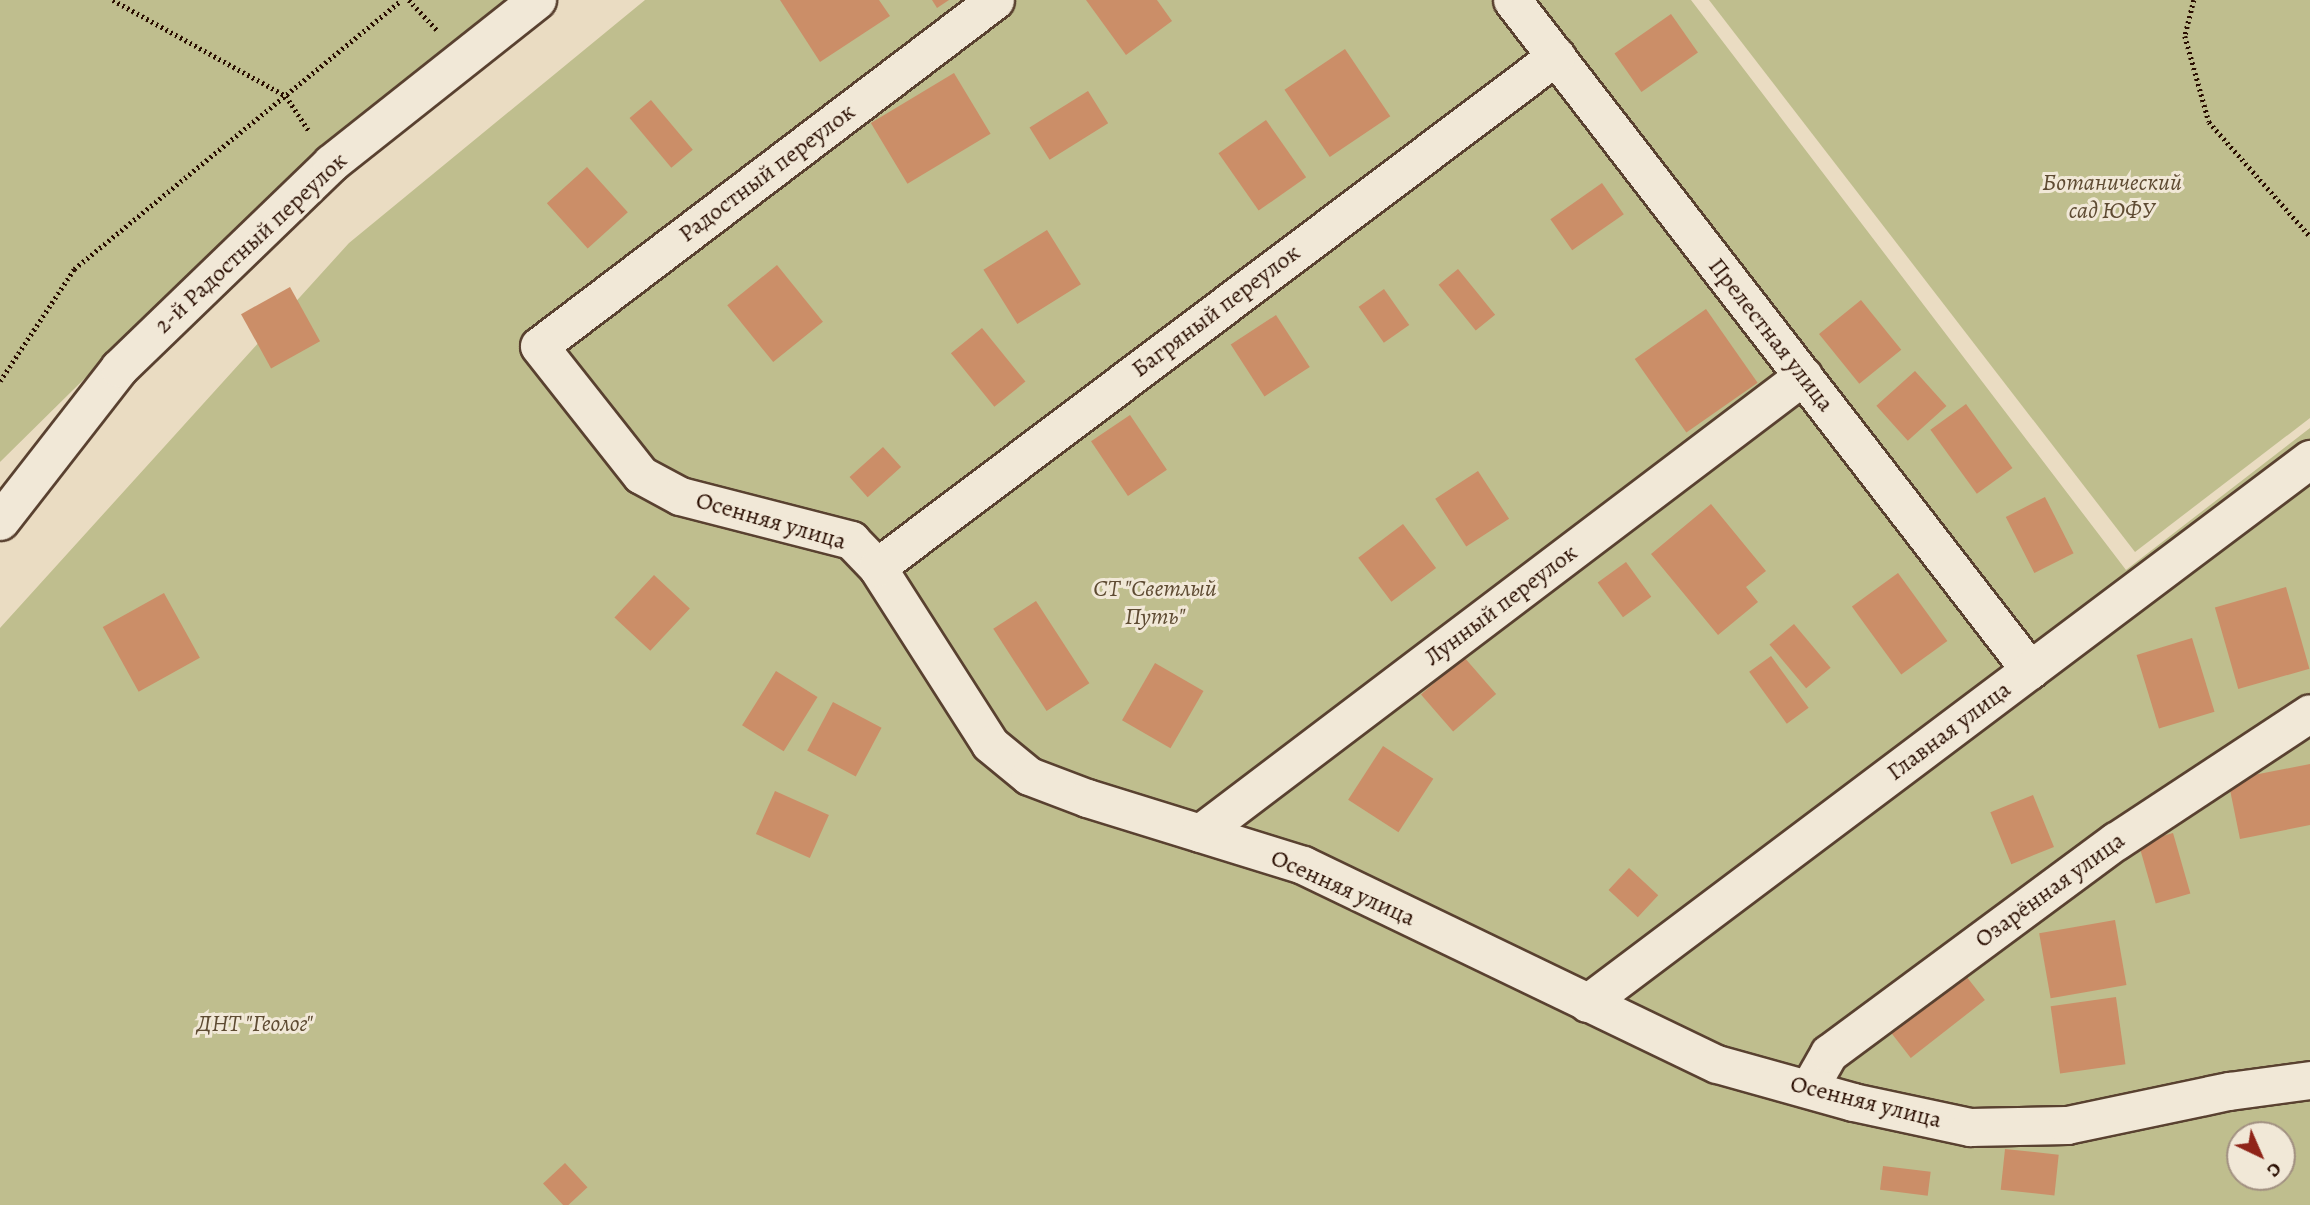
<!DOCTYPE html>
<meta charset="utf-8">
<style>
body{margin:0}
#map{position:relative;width:2310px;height:1205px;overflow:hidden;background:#eadcc2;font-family:Alegreya,serif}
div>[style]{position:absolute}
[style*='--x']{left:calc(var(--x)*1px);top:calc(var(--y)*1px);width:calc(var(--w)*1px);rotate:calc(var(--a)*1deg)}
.green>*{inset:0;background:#bfbe8e}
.building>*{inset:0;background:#cb8e68;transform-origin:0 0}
.path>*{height:4.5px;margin-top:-2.25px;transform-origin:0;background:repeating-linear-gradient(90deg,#290d00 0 2px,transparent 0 5.5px)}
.roads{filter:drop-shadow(2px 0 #594130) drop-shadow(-2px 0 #594130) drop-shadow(0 2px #594130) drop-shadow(0 -2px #594130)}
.street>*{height:37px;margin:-18.5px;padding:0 18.5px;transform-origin:18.5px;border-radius:18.5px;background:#f1e8d7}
span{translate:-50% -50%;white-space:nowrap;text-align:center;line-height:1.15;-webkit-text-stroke:6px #f1e8d7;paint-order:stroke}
.street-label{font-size:24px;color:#290d00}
.park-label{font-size:24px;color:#5e4b32;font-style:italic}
.north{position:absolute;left:2226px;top:1121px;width:70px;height:70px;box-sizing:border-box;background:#f1e8d7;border:2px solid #a19081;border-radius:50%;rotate:136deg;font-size:19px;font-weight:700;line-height:28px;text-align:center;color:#290d00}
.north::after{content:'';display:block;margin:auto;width:24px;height:32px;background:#8f2418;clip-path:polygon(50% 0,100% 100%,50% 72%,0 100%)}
</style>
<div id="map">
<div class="green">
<div style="clip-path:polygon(0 0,508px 0,291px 175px,0 462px)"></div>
<div style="clip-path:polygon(evenodd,645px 0,1691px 0,2126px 570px,2310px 428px,2310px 1205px,0 1205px,0 628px,349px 243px,645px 0,2240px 1135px,2282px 1135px,2282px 1177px,2240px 1177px,2240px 1135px)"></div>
<div style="clip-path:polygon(1709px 0,2310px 0,2310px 418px,2135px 552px)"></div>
</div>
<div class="building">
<div style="clip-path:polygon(780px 0,879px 0,890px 16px,820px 62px)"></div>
<div style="clip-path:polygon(932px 0,949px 0,937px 8px)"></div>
<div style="clip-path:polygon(1086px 0,1157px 0,1172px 21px,1126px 55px)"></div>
<div style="left:1671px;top:14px;width:47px;height:69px;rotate:55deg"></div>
<div style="left:1345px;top:49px;width:81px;height:73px;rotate:56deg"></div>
<div style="left:954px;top:73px;width:71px;height:97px;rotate:59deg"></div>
<div style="left:1088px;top:91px;width:38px;height:69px;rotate:58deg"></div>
<div style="left:651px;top:100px;width:65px;height:28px;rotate:50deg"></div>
<div style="left:1266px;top:120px;width:70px;height:58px;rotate:55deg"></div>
<div style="left:587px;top:167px;width:61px;height:54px;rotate:48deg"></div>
<div style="left:1602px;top:183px;width:38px;height:63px;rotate:55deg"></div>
<div style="left:1047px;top:230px;width:64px;height:75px;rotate:58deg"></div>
<div style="left:777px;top:265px;width:73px;height:64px;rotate:51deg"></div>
<div style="left:1458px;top:269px;width:59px;height:25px;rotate:51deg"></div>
<div style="left:290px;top:287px;width:62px;height:56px;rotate:61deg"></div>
<div style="left:1384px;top:289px;width:44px;height:31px;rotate:55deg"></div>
<div style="left:1861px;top:300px;width:64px;height:54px;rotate:51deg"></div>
<div style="left:1706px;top:309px;width:90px;height:87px;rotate:55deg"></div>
<div style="left:1276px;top:315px;width:62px;height:54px;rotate:57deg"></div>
<div style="left:982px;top:328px;width:69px;height:40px;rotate:51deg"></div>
<div style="left:1915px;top:371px;width:47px;height:52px;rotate:48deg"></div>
<div style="left:1966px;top:404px;width:79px;height:44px;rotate:54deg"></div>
<div style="left:1130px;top:415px;width:66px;height:47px;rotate:56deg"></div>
<div style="left:883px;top:447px;width:27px;height:45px;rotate:48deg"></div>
<div style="left:1478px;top:471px;width:57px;height:51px;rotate:57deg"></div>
<div style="left:2045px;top:497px;width:63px;height:44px;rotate:63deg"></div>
<div style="clip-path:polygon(1711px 504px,1766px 571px,1746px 587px,1758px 602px,1718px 635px,1651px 554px)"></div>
<div style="left:1403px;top:524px;width:55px;height:56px;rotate:53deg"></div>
<div style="left:1626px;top:562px;width:43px;height:35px;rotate:54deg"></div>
<div style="left:1898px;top:573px;width:84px;height:57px;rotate:54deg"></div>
<div style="left:654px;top:575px;width:49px;height:58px;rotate:43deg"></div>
<div style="left:2286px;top:587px;width:85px;height:74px;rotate:74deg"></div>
<div style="left:164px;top:593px;width:74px;height:70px;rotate:61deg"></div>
<div style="left:1036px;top:601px;width:98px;height:51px;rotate:57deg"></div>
<div style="left:1794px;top:624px;width:57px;height:32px;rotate:50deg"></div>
<div style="left:2192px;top:638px;width:77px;height:58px;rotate:73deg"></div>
<div style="left:1771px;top:656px;width:64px;height:27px;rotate:54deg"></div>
<div style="left:1464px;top:657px;width:49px;height:57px;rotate:49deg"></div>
<div style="left:1155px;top:663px;width:56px;height:66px;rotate:30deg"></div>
<div style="left:776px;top:671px;width:49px;height:64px;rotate:32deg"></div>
<div style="left:833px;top:702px;width:55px;height:55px;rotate:28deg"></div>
<div style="left:1383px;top:746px;width:60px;height:64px;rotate:33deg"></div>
<div style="clip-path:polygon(2310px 764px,2310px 825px,2240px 839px,2228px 780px)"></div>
<div style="left:775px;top:791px;width:59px;height:47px;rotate:24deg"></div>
<div style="left:2033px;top:795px;width:56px;height:46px;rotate:68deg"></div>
<div style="left:2173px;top:833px;width:63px;height:36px;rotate:74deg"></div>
<div style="left:1629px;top:868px;width:40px;height:30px;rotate:43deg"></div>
<div style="left:2115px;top:920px;width:66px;height:77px;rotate:80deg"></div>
<div style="left:1959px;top:967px;width:42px;height:94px;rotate:52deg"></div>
<div style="left:2116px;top:997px;width:68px;height:66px;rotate:82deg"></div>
<div style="left:2005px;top:1149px;width:54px;height:41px;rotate:6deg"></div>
<div style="left:565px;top:1163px;width:33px;height:30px;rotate:47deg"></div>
<div style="left:1883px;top:1166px;width:48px;height:24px;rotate:7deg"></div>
</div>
<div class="path">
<div style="--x:113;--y:0;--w:198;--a:29"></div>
<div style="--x:286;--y:96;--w:42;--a:56.7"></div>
<div style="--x:409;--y:0;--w:41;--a:47"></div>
<div style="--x:2194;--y:0;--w:37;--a:104"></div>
<div style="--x:2185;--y:36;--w:89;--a:74.4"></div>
<div style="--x:2209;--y:122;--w:152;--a:48.5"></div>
<div style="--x:0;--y:381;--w:134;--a:-56.5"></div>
<div style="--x:74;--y:269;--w:423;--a:-39.4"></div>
</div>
<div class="roads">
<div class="street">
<div style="--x:995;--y:0;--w:572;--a:142.81"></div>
<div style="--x:539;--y:346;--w:164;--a:51.7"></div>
<div style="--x:641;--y:475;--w:44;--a:28.3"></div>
<div style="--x:680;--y:496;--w:177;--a:14.4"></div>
<div style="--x:851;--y:540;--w:37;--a:46"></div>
<div style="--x:877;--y:567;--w:210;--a:57.4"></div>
<div style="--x:990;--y:744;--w:50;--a:39.4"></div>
<div style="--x:1029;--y:776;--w:62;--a:20.8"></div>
<div style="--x:1087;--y:798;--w:226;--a:17.2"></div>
<div style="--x:1303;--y:865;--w:459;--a:25.7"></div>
<div style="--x:1717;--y:1064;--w:141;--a:15.6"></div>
<div style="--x:1853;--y:1102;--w:120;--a:12.1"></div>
<div style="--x:1970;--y:1127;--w:97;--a:-1.2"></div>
<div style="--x:2067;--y:1125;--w:166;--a:-11.9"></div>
<div style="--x:2229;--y:1091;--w:82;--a:-7.7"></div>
<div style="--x:1512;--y:0;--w:847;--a:52.29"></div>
<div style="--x:0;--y:521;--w:194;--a:-52.1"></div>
<div style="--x:119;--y:368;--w:295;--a:-44"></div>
<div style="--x:331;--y:163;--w:263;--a:-38.4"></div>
<div style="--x:877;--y:567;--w:850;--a:-36.96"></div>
<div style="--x:1200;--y:833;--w:757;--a:-37.16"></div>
<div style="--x:1587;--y:1003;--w:905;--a:-36.96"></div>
<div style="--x:1809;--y:1088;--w:40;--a:-60.3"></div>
<div style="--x:1829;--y:1053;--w:357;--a:-36.5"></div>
<div style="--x:2116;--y:841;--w:232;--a:-33.4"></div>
</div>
</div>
<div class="street-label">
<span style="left:767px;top:173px;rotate:-37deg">Радостный переулок</span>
<span style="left:251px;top:243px;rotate:-43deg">2-й Радостный переулок</span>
<span style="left:1216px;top:311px;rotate:-37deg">Багряный переулок</span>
<span style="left:1771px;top:335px;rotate:52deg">Прелестная улица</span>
<span style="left:771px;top:521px;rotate:16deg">Осенняя улица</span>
<span style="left:1501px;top:605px;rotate:-37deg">Лунный переулок</span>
<span style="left:1949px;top:731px;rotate:-37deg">Главная улица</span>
<span style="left:1343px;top:888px;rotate:24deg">Осенняя улица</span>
<span style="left:2050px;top:890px;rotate:-36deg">Озарённая улица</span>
<span style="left:1866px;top:1102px;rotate:14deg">Осенняя улица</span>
</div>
<div class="park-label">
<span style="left:2112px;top:197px">Ботанический<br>сад ЮФУ</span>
<span style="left:1155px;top:603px">СТ "Светлый<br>Путь"</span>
<span style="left:255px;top:1024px">ДНТ "Геолог"</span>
</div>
<div class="north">С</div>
</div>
